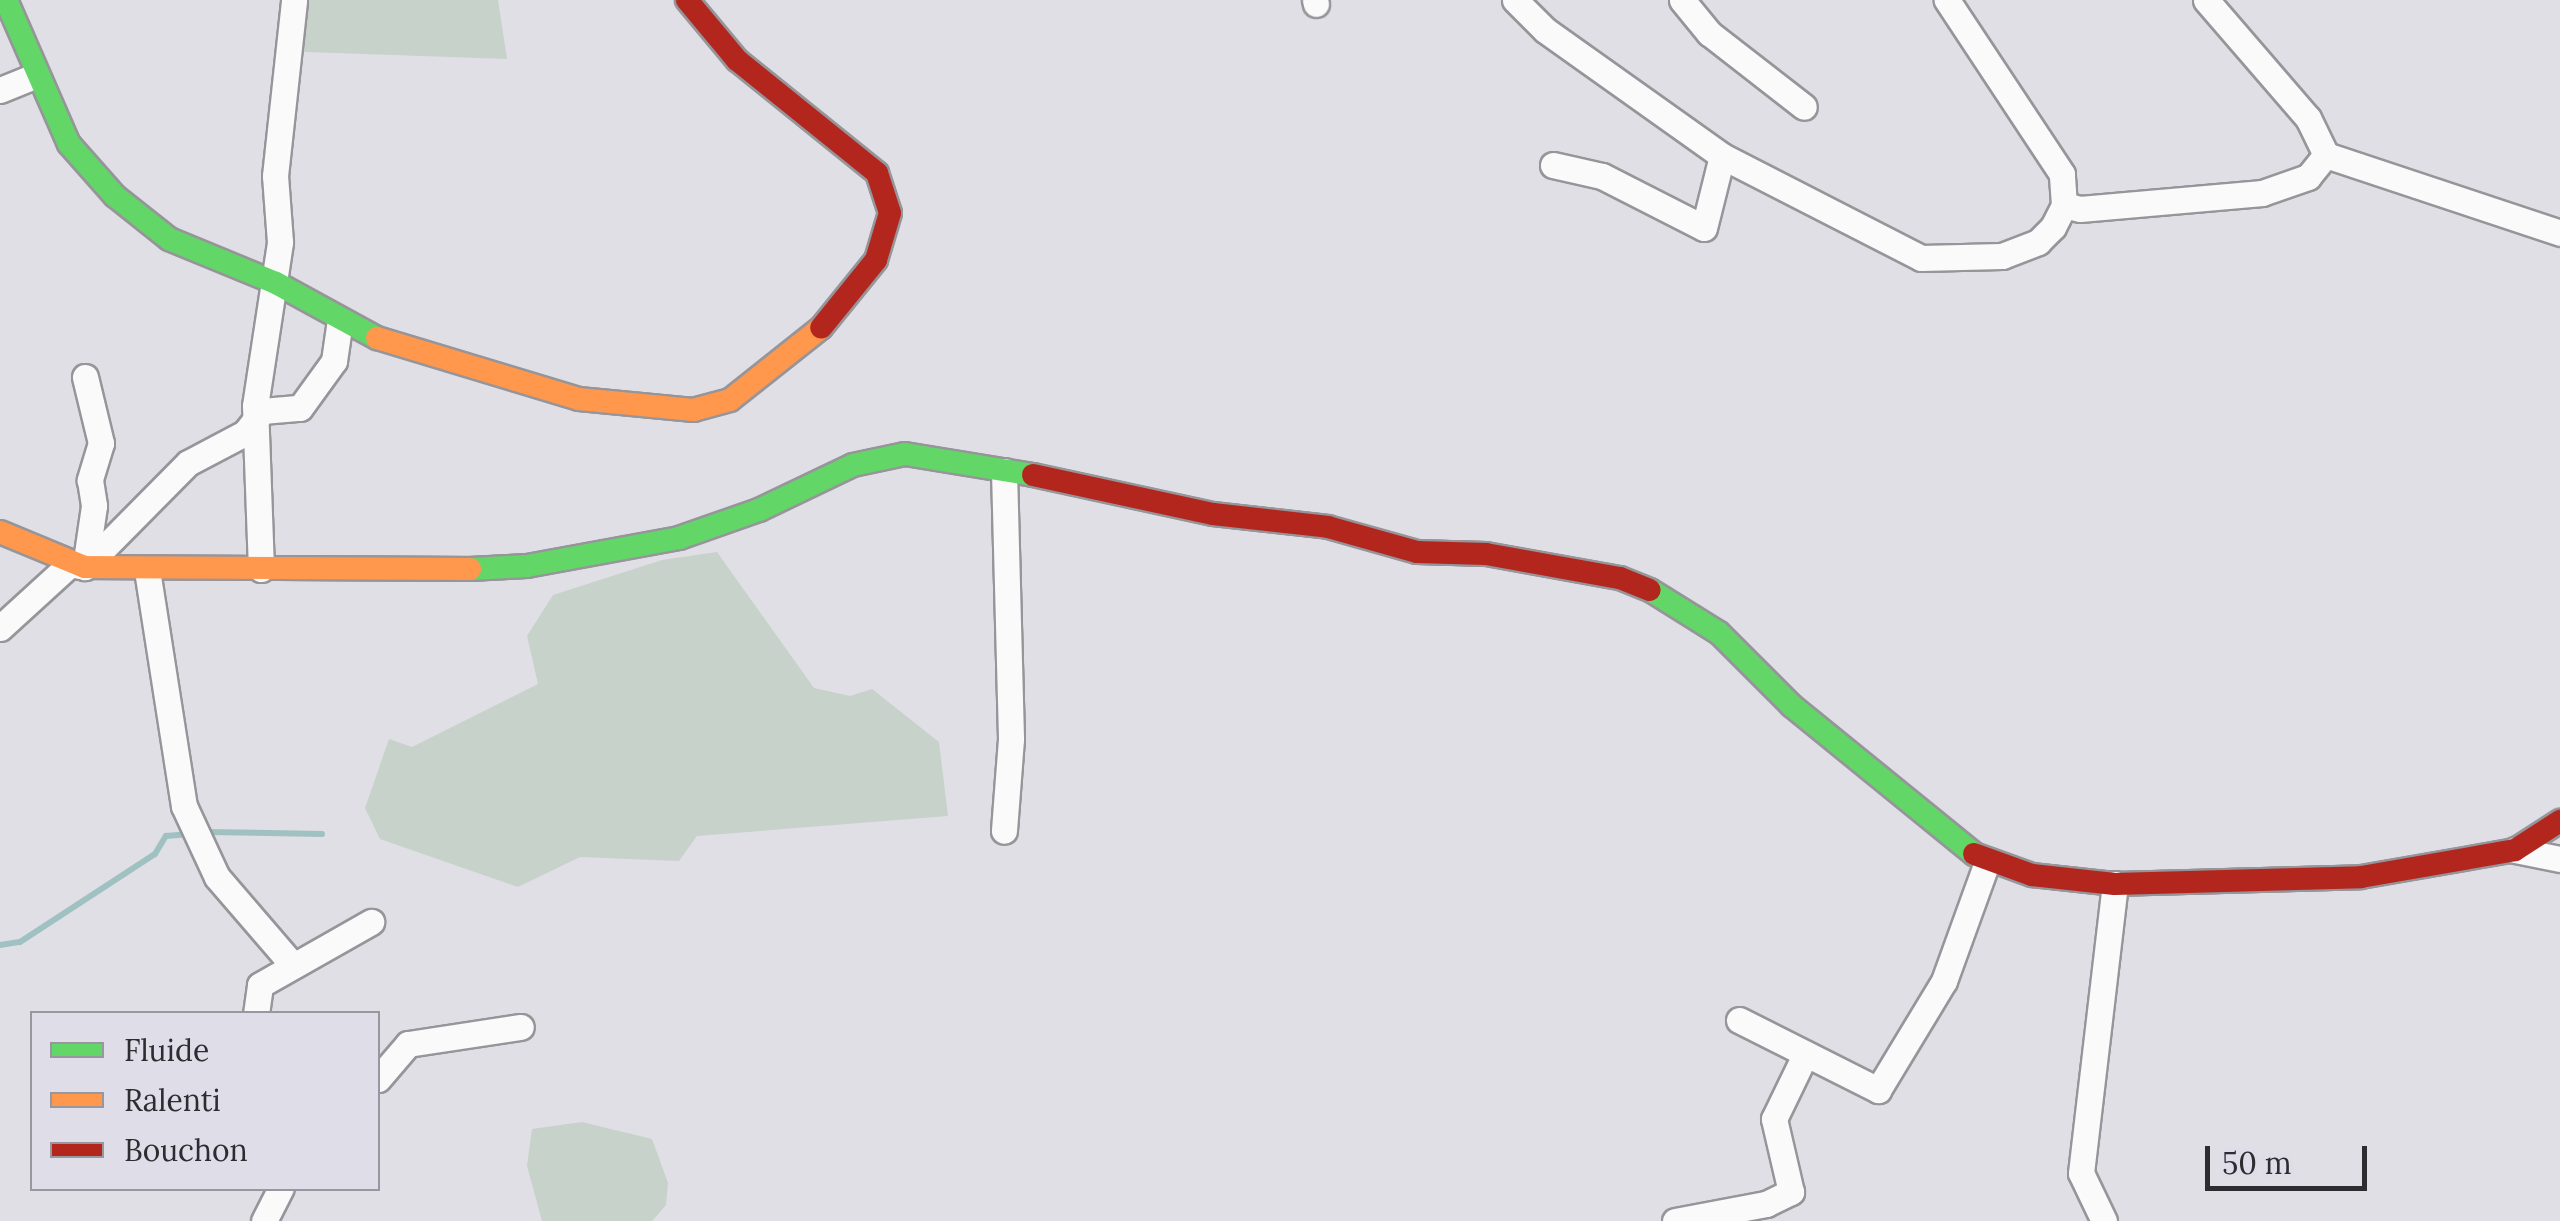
<!DOCTYPE html>
<style>
body{margin:0}
#map{position:relative;width:2560px;height:1221px;overflow:hidden;background:#e0dfe5;font-family:Lora,serif}
div>[style]{position:absolute}
[style*='--x']{left:calc(var(--x)*1px);top:calc(var(--y)*1px);width:calc(var(--w)*1px);rotate:calc(var(--a)*1deg)}
.green>*{inset:0;background:#c6d2ca}
.stream>*{height:6px;margin:-3px;padding:0 3px;transform-origin:3px;border-radius:3px;background:#a0c1c2}
.roads{filter:drop-shadow(2px 0 #96959a) drop-shadow(-2px 0 #96959a) drop-shadow(0 2px #96959a) drop-shadow(0 -2px #96959a)}
.street>*{height:25px;margin:-12.5px;padding:0 12.5px;transform-origin:12.5px;border-radius:12.5px;background:#fafafb}
.fast>*{height:22px;margin:-11px;padding:0 11px;transform-origin:11px;border-radius:11px;background:#63d668}
.slow>*{height:22px;margin:-11px;padding:0 11px;transform-origin:11px;border-radius:11px;background:#ff974d}
.jam>*{height:22px;margin:-11px;padding:0 11px;transform-origin:11px;border-radius:11px;background:#b3261e}
span{translate:-50% -50%;white-space:nowrap;text-align:center;line-height:1.15;-webkit-text-stroke:8px #dfdde7;paint-order:stroke}
.legend{position:absolute;left:30px;top:1011px;width:350px;height:180px;box-sizing:border-box;background:#dfdde7;border:2px solid #98969e;margin:0;padding:12px 18px;list-style:none;font-size:30px;color:#2d2c30}
.legend li{display:flex;align-items:center;gap:20px;height:50px}
.legend b{width:50px;border:2px solid #98969e}
.scale{position:absolute;left:2205px;top:1146px;width:162px;height:45px;box-sizing:border-box;border:5px solid #2d2c30;border-top:0;padding-left:12px;font-size:30px;line-height:35px;white-space:nowrap;color:#2d2c30;-webkit-text-stroke:8px #dfdde7;paint-order:stroke}
</style>
<div id="map">
<div class="green">
<div style="clip-path:polygon(289px 0,498px 0,507px 59px,279px 51px)"></div>
<div style="clip-path:polygon(717px 552px,814px 688px,850px 696px,872px 689px,939px 742px,948px 816px,697px 836px,679px 861px,580px 857px,518px 887px,380px 839px,365px 808px,389px 739px,412px 747px,538px 684px,527px 636px,553px 595px,662px 560px)"></div>
<div style="clip-path:polygon(582px 1122px,652px 1139px,668px 1183px,666px 1205px,652px 1221px,542px 1221px,527px 1166px,532px 1129px)"></div>
</div>
<div class="stream">
<div style="--x:206;--y:832;--w:116;--a:1"></div>
<div style="--x:0;--y:945;--w:20;--a:-9"></div>
<div style="--x:20;--y:942;--w:161;--a:-33.1"></div>
<div style="--x:155;--y:854;--w:21;--a:-59"></div>
<div style="--x:166;--y:836;--w:24;--a:-5"></div>
</div>
<div class="roads">
<div class="street">
<div style="--x:1315;--y:0;--w:4;--a:76"></div>
<div style="--x:1515;--y:0;--w:42;--a:45"></div>
<div style="--x:1545;--y:30;--w:217;--a:35.4"></div>
<div style="--x:1722;--y:156;--w:224;--a:27.1"></div>
<div style="--x:1921;--y:258;--w:81;--a:-1.4"></div>
<div style="--x:2002;--y:256;--w:39;--a:-21"></div>
<div style="--x:2038;--y:242;--w:21;--a:-45"></div>
<div style="--x:2053;--y:227;--w:25;--a:-63"></div>
<div style="--x:2064;--y:205;--w:31;--a:-94"></div>
<div style="--x:2062;--y:174;--w:209;--a:-123.5"></div>
<div style="--x:1682;--y:0;--w:43;--a:50.7"></div>
<div style="--x:1709;--y:33;--w:120;--a:37.9"></div>
<div style="--x:2206;--y:0;--w:156;--a:49.2"></div>
<div style="--x:2308;--y:118;--w:41;--a:64.1"></div>
<div style="--x:2326;--y:155;--w:247;--a:18.4"></div>
<div style="--x:0;--y:90;--w:38;--a:-22"></div>
<div style="--x:1553;--y:165;--w:50;--a:12.7"></div>
<div style="--x:1602;--y:176;--w:114;--a:27"></div>
<div style="--x:1704;--y:228;--w:74;--a:-76"></div>
<div style="--x:2064;--y:205;--w:16;--a:14"></div>
<div style="--x:2080;--y:209;--w:183;--a:-5"></div>
<div style="--x:2262;--y:193;--w:49;--a:-19.2"></div>
<div style="--x:2308;--y:177;--w:28;--a:-51"></div>
<div style="--x:85;--y:377;--w:68;--a:76.4"></div>
<div style="--x:101;--y:443;--w:39;--a:107"></div>
<div style="--x:90;--y:480;--w:26;--a:81"></div>
<div style="--x:94;--y:506;--w:62;--a:98.4"></div>
<div style="--x:85;--y:567;--w:146;--a:-45.3"></div>
<div style="--x:188;--y:463;--w:64;--a:-27.8"></div>
<div style="--x:245;--y:433;--w:28;--a:-52"></div>
<div style="--x:262;--y:411;--w:38;--a:-5"></div>
<div style="--x:300;--y:408;--w:58;--a:-54.1"></div>
<div style="--x:334;--y:361;--w:41;--a:-81.7"></div>
<div style="--x:1004;--y:471;--w:268;--a:88.5"></div>
<div style="--x:1011;--y:739;--w:92;--a:94.4"></div>
<div style="--x:261;--y:569;--w:163;--a:-92.1"></div>
<div style="--x:255;--y:406;--w:166;--a:-81.3"></div>
<div style="--x:280;--y:242;--w:66;--a:-94.3"></div>
<div style="--x:275;--y:176;--w:177;--a:-83.8"></div>
<div style="--x:147;--y:570;--w:239;--a:81.1"></div>
<div style="--x:184;--y:806;--w:78;--a:65.1"></div>
<div style="--x:217;--y:877;--w:113;--a:49.3"></div>
<div style="--x:0;--y:628;--w:95;--a:-42.4"></div>
<div style="--x:70;--y:564;--w:10;--a:11"></div>
<div style="--x:2515;--y:850;--w:46;--a:11.3"></div>
<div style="--x:256;--y:1014;--w:29;--a:-82"></div>
<div style="--x:260;--y:985;--w:128;--a:-29.6"></div>
<div style="--x:1739;--y:1020;--w:156;--a:26.7"></div>
<div style="--x:1878;--y:1090;--w:127;--a:-58.8"></div>
<div style="--x:1944;--y:981;--w:127;--a:-70.1"></div>
<div style="--x:378;--y:1079;--w:46;--a:-49.4"></div>
<div style="--x:408;--y:1044;--w:114;--a:-8.6"></div>
<div style="--x:264;--y:1221;--w:37;--a:-63"></div>
<div style="--x:1675;--y:1221;--w:93;--a:-10.6"></div>
<div style="--x:1766;--y:1204;--w:28;--a:-26"></div>
<div style="--x:1791;--y:1192;--w:75;--a:-103.1"></div>
<div style="--x:1774;--y:1119;--w:71;--a:-64.2"></div>
<div style="--x:2104;--y:1221;--w:53;--a:-115.6"></div>
<div style="--x:2081;--y:1173;--w:291;--a:-83.3"></div>
</div>
<div class="fast">
<div style="--x:6;--y:0;--w:157;--a:66.4"></div>
<div style="--x:69;--y:144;--w:69;--a:48.5"></div>
<div style="--x:115;--y:196;--w:69;--a:38.5"></div>
<div style="--x:169;--y:239;--w:116;--a:22.4"></div>
<div style="--x:276;--y:283;--w:115;--a:28.6"></div>
<div style="--x:470;--y:569;--w:57;--a:-3"></div>
<div style="--x:527;--y:566;--w:155;--a:-10.4"></div>
<div style="--x:679;--y:538;--w:85;--a:-19.3"></div>
<div style="--x:759;--y:510;--w:104;--a:-25.6"></div>
<div style="--x:853;--y:465;--w:53;--a:-11.9"></div>
<div style="--x:905;--y:454;--w:130;--a:9.3"></div>
<div style="--x:1650;--y:590;--w:81;--a:31.9"></div>
<div style="--x:1719;--y:633;--w:103;--a:45"></div>
<div style="--x:1792;--y:706;--w:235;--a:39.1"></div>
</div>
<div class="slow">
<div style="--x:377;--y:338;--w:211;--a:16.8"></div>
<div style="--x:579;--y:399;--w:115;--a:5.5"></div>
<div style="--x:693;--y:410;--w:38;--a:-15"></div>
<div style="--x:730;--y:400;--w:116;--a:-38.4"></div>
<div style="--x:0;--y:532;--w:92;--a:22.4"></div>
<div style="--x:85;--y:567;--w:385;--a:0.3"></div>
</div>
<div class="jam">
<div style="--x:687;--y:0;--w:78;--a:50.2"></div>
<div style="--x:737;--y:60;--w:180;--a:38.9"></div>
<div style="--x:877;--y:173;--w:42;--a:72"></div>
<div style="--x:890;--y:213;--w:49;--a:106.6"></div>
<div style="--x:876;--y:260;--w:87;--a:129"></div>
<div style="--x:1033;--y:475;--w:184;--a:12.2"></div>
<div style="--x:1213;--y:514;--w:116;--a:6.4"></div>
<div style="--x:1328;--y:527;--w:92;--a:15.7"></div>
<div style="--x:1417;--y:552;--w:69;--a:1.7"></div>
<div style="--x:1486;--y:554;--w:136;--a:10.2"></div>
<div style="--x:1620;--y:578;--w:32;--a:22"></div>
<div style="--x:1974;--y:854;--w:62;--a:19.9"></div>
<div style="--x:2032;--y:875;--w:83;--a:6.2"></div>
<div style="--x:2115;--y:884;--w:246;--a:-1.6"></div>
<div style="--x:2361;--y:877;--w:156;--a:-9.9"></div>
<div style="--x:2515;--y:850;--w:54;--a:-32.8"></div>
</div>
</div>
<ul class="legend">
<li><b style="height:12px;background:#63d668"></b>Fluide</li>
<li><b style="height:12px;background:#ff974d"></b>Ralenti</li>
<li><b style="height:12px;background:#b3261e"></b>Bouchon</li>
</ul>
<div class="scale">50 m</div>
</div>
